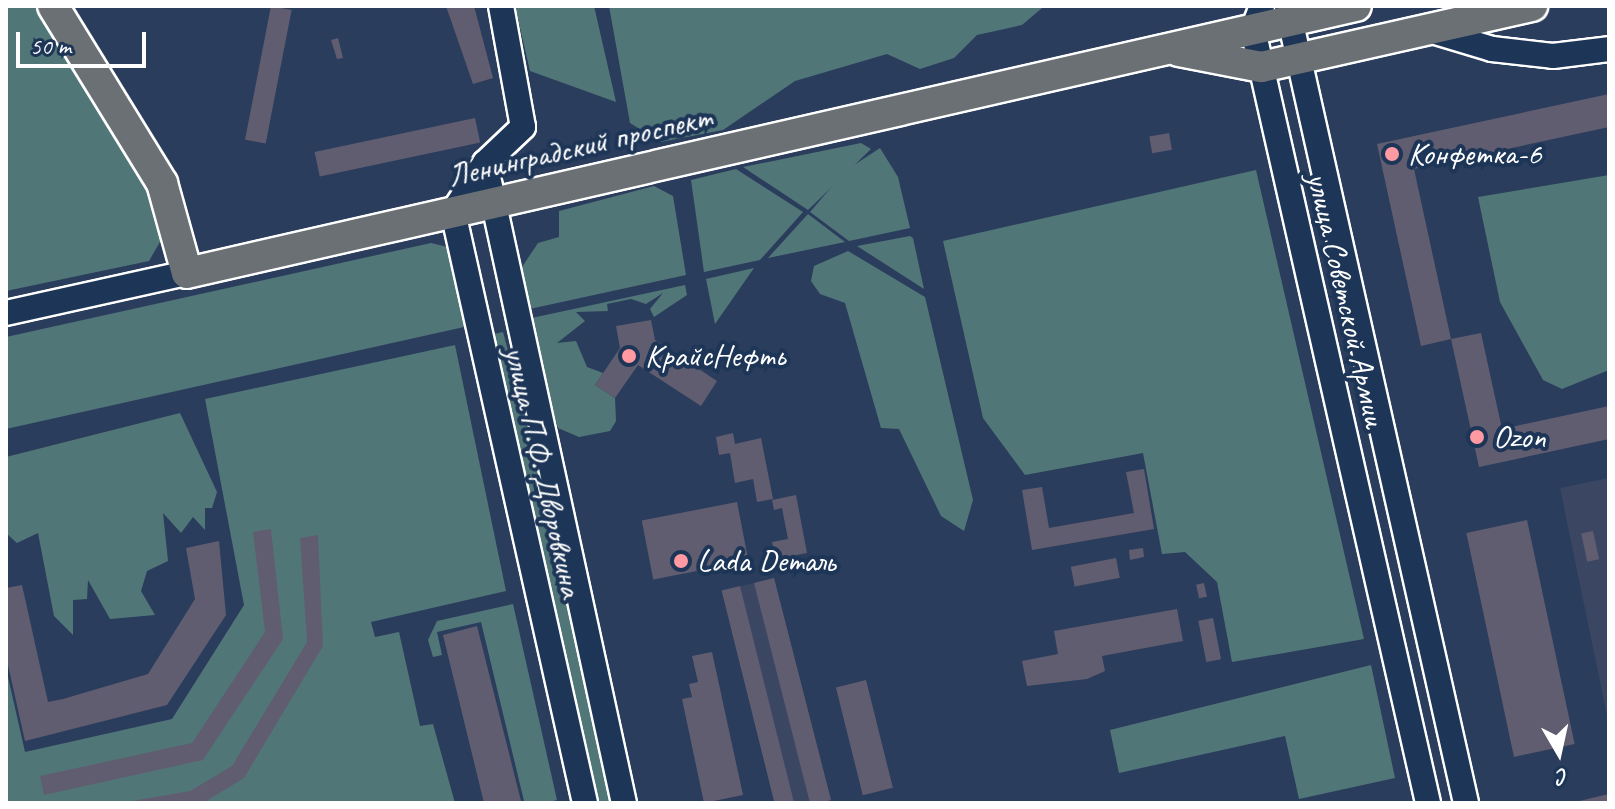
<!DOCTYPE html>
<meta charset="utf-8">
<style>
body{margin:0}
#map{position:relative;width:1615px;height:809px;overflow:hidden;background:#2b3d5c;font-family:Caveat,sans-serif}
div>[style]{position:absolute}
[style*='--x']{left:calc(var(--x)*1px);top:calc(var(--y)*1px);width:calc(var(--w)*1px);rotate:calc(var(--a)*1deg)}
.built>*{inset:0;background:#3b4762}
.green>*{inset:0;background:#517678}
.building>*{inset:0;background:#615d71;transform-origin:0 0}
.roads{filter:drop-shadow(2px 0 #fff) drop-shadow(-2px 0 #fff) drop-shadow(0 2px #fff) drop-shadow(0 -2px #fff)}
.minor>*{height:24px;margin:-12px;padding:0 12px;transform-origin:12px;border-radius:12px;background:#1d3557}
.major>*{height:30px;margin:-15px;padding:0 15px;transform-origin:15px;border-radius:15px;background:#6a7074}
.dots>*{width:22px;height:22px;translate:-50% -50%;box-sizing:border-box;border:4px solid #1d3557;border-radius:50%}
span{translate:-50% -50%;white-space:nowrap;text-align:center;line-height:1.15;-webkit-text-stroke:8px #1d3557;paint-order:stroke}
.street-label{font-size:32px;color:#fff}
.poi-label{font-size:32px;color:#fff}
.left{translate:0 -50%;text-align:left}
.frame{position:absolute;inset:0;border:8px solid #fff;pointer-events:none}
.north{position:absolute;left:1519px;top:713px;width:80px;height:80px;-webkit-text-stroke:6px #1d3557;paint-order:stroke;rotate:171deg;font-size:22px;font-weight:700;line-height:32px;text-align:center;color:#fff}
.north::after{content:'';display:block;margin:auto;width:28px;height:36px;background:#fff;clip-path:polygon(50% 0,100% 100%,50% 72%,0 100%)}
.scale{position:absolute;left:16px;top:32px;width:130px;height:36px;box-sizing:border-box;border:4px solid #fff;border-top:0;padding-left:10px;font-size:24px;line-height:28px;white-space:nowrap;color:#fff;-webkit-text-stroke:6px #1d3557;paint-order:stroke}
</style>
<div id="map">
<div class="built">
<div style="clip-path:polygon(1609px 478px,1609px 725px,1560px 488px)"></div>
<div style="clip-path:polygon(774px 578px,831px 800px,819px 803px,775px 803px,722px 591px)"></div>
</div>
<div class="green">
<div style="clip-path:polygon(6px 6px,38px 6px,150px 185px,164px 235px,149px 261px,6px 291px)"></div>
<div style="clip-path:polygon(515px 6px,594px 6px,616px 102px,530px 71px)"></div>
<div style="clip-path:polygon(609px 6px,1042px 6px,1042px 8px,1022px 25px,977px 35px,954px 58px,920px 69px,887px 54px,795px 81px,723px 130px,661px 142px,630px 123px)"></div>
<div style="clip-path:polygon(861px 143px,871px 149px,808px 210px,743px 167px)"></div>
<div style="clip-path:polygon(880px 148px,898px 177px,910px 228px,849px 241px,810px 212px,845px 171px)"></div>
<div style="clip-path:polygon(736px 169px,803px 212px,760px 260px,704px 272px,691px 180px)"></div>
<div style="clip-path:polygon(1256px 170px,1364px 639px,1232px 662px,1217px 582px,1185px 552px,1162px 554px,1143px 453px,1025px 475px,983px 418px,943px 241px)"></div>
<div style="clip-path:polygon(1609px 175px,1609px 370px,1562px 389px,1543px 380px,1500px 302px,1478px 197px)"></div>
<div style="clip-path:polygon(654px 186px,673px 196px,686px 275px,525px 310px,518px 273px,538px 243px,559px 237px,559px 211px)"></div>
<div style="clip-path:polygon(808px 214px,845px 242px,768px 258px)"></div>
<div style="clip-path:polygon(913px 238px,924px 289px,857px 246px,910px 236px)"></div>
<div style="clip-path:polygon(431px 243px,452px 248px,473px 325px,6px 429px,6px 337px)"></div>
<div style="clip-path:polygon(848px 251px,925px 297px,973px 500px,964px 531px,941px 516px,899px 429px,881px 428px,845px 303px,820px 294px,811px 281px,814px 266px)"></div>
<div style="clip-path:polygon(754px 268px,715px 324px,706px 279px)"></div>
<div style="clip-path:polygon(685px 285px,687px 295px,654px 317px,650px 309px,663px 293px,646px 304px,631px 299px,607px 304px,608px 311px,576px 312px,585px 321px,557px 343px,576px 341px,587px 367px,603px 373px,595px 385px,615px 398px,616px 421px,610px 431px,579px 437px,558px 428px,527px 319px)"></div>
<div style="clip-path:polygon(503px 332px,536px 454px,611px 803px,594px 803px,516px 447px,494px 334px)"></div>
<div style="clip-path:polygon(455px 345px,506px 591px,371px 622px,375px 637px,399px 632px,420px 726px,433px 724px,455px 803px,6px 803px,6px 668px,25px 752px,172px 719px,244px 605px,205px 399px)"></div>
<div style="clip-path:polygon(180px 413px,217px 492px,212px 508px,205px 508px,205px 530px,193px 517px,181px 533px,163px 513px,168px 561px,147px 571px,141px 591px,155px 615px,110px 619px,88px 580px,87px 599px,73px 600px,73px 635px,54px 616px,38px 533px,17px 543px,6px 533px,6px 457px)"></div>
<div style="clip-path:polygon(513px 604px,557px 800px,546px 803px,517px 803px,524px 801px,481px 622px,437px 632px,442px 655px,433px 657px,428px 640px,437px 621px)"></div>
<div style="clip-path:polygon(1371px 665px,1395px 778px,1299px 799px,1285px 736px,1119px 773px,1110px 730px)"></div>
</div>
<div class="building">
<div style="left:271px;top:6px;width:21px;height:136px;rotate:11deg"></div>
<div style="clip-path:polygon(446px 6px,474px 6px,493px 78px,473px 84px)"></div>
<div style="clip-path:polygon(338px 38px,343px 58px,337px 59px,331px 40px)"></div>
<div style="clip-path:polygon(1609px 94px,1609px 127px,1414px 169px,1451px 339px,1421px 346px,1377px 144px)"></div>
<div style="left:475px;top:118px;width:25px;height:164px;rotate:78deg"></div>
<div style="left:1169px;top:133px;width:17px;height:20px;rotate:80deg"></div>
<div style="clip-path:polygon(651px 320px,655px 340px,717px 381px,701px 406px,638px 365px,615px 398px,595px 385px,620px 348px,616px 326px)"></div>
<div style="clip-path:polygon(1481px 333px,1502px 429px,1609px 406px,1609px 439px,1479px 467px,1451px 339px)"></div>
<div style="clip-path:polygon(733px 433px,735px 444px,761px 438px,773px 499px,757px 502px,753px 479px,735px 483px,730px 453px,719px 455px,716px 437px)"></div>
<div style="clip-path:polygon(1144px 469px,1154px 529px,1032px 550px,1022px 490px,1042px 487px,1049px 528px,1134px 513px,1126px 472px)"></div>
<div style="clip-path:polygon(796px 495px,807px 553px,776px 559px,772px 542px,788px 539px,782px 508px,774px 510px,772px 500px)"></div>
<div style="left:737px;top:502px;width:60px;height:97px;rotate:79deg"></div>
<div style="left:1527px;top:520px;width:229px;height:62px;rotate:78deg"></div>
<div style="clip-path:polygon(271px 529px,283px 639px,203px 760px,44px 795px,40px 776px,192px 743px,265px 632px,253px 532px)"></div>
<div style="left:1593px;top:531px;width:29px;height:12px;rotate:78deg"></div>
<div style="clip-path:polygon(318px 535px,323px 646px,244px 778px,203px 803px,121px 803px,190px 791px,232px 766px,307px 642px,300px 538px)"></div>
<div style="clip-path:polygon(219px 541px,226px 615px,167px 705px,25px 741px,6px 656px,6px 588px,22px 585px,48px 702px,63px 699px,148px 674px,195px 599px,186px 548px)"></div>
<div style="clip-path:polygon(1143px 548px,1144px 557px,1130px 560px,1129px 550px)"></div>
<div style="left:1116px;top:558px;width:20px;height:46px;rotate:79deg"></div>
<div style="clip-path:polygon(774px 578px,831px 800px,820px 803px,810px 803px,754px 583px)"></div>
<div style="left:1204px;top:583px;width:14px;height:8px;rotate:78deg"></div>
<div style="left:740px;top:586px;width:224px;height:19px;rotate:76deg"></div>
<div style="clip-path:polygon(1177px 609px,1183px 641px,1102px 656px,1105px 671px,1087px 679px,1027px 686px,1022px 661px,1058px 654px,1054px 631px)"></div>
<div style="left:1213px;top:618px;width:42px;height:15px;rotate:79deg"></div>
<div style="clip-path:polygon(477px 626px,521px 801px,512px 803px,484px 803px,443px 635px)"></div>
<div style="clip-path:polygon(712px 652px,743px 795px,704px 803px,682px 699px,692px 697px,689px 684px,698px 682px,692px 656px)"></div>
<div style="left:866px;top:680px;width:111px;height:31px;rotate:76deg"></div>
<div style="clip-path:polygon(1609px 794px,1609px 803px,1575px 803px,1575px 802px)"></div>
</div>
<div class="roads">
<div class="minor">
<div style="--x:501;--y:6;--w:123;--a:79.7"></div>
<div style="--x:523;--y:127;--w:52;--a:136.5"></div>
<div style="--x:485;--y:163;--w:59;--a:123.1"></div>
<div style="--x:453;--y:212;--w:606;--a:77.41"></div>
<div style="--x:1262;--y:6;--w:26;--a:111"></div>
<div style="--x:1253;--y:30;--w:793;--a:77.24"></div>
<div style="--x:1287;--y:6;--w:817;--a:77.34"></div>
<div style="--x:1429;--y:30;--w:66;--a:16.8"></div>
<div style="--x:1492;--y:49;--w:61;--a:6.5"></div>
<div style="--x:1553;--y:56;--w:56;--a:-7.1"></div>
<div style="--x:485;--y:163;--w:655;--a:77.75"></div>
<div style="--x:6;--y:313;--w:185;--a:-12.5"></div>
</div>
<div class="major">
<div style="--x:53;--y:6;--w:208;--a:58.4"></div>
<div style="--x:162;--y:183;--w:93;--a:74.5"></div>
<div style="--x:187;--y:273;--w:1199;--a:-12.87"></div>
<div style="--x:1179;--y:51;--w:84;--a:11"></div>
<div style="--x:1261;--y:67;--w:278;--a:-12.7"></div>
</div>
</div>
<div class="dots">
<div style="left:1392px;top:154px;background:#ff9aa2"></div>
<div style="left:629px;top:356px;background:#ff9aa2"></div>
<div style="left:1477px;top:437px;background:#ff9aa2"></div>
<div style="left:681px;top:561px;background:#ff9aa2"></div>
</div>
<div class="street-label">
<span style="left:580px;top:147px;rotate:-13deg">Ленинградский проспект</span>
<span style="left:1346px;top:300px;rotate:77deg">улица Советской Армии</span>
<span style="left:543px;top:472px;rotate:77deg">улица П.Ф. Дворовкина</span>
</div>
<div class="poi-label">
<span class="left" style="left:1408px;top:154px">Конфетка-6</span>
<span class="left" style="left:645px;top:356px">КрайсНефть</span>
<span class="left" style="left:1493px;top:437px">Ozon</span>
<span class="left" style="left:697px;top:561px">Lada Dеталь</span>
</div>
<div class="frame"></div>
<div class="north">С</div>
<div class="scale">50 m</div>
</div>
